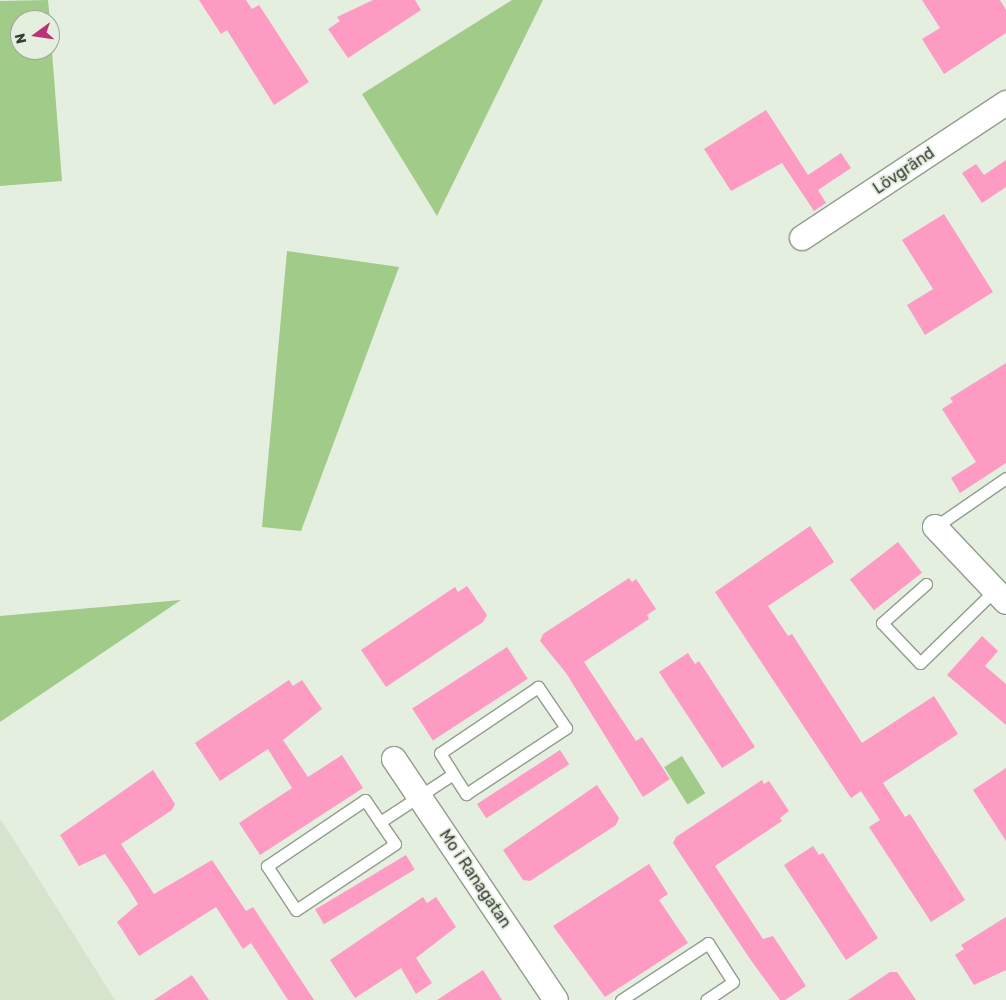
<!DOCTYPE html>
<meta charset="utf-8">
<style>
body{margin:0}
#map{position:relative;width:1006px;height:1000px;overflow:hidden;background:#e5efe0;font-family:Rubik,sans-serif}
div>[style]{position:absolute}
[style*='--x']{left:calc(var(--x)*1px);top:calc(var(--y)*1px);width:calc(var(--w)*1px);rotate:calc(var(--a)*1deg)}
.built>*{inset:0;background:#d6e4ce}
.green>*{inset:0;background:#a1cb88;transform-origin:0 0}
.building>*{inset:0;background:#fd9bc3;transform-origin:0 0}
.roads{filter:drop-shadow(1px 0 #939c8e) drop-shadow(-1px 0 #939c8e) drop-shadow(0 1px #939c8e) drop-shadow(0 -1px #939c8e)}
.lane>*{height:11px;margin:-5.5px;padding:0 5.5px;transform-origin:5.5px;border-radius:5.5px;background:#fff}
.street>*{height:24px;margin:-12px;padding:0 12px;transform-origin:12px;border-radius:12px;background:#fff}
span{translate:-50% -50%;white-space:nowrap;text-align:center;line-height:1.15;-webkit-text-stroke:4px #e5efe0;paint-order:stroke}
.street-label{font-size:16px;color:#373b35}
.north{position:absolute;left:10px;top:10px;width:50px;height:50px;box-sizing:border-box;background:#e5efe0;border:1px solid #9fa79c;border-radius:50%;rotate:256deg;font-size:14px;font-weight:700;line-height:20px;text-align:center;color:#373b35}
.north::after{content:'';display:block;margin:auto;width:18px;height:22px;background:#b93375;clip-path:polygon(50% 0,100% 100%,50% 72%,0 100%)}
</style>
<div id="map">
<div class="built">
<div style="clip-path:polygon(0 819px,7px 829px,115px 1000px,0 1000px)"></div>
</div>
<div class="green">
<div style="clip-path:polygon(48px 0,50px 20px,20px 20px,20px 50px,50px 50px,50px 26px,62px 181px,0 186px,0 1px)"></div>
<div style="clip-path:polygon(512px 0,543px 0,437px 216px,362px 94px)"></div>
<div style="clip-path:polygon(287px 251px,399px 267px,301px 531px,262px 527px)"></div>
<div style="clip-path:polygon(181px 600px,120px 641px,0 722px,0 616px)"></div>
<div style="left:682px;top:756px;width:44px;height:21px;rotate:58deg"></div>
</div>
<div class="building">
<div style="clip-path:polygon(199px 0,246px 0,252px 9px,259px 5px,309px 82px,274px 105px,227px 30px,221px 34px)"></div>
<div style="clip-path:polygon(373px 0,415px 0,421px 10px,348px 58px,328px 29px,340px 21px,337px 17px)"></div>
<div style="clip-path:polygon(922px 0,1000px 0,1006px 10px,1006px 33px,944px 74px,922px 39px,940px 28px)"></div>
<div style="clip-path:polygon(766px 110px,808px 175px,841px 153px,851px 168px,818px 190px,826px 203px,814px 211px,782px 163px,731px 191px,704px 149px)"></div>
<div style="clip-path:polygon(1006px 160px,1006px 187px,982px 203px,962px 173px,976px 164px,984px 175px)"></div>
<div style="clip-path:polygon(944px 214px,993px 292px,925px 335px,907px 305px,933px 289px,902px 240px)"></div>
<div style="clip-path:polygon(1006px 363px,1006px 463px,960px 493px,951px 478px,976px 462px,942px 409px,953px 402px,950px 398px)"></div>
<div style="clip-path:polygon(810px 526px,834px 562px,768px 606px,788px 636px,792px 634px,862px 743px,934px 696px,958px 734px,883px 783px,905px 817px,910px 814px,965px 900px,931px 922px,869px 827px,880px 820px,861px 791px,851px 798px,715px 592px)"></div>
<div style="left:898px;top:542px;width:39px;height:61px;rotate:52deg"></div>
<div style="clip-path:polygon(629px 578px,632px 582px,636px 579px,656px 609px,647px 615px,649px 619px,584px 662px,636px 741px,642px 737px,670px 779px,643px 797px,566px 673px,540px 641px,543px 634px)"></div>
<div style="clip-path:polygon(467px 586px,487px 615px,483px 622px,386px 687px,361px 650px,455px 587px,458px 592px)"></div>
<div style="clip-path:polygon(982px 636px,998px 651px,985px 666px,1006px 684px,1006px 725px,947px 675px)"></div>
<div style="left:507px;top:647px;width:38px;height:113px;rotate:57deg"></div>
<div style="clip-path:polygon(688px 653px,695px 664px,699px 661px,755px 747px,722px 768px,659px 672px)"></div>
<div style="clip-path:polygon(289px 680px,293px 686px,302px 680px,322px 709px,283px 740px,308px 777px,342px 755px,363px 788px,260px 855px,239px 823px,292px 788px,268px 749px,220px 781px,195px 743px)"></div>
<div style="left:560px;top:750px;width:17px;height:99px;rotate:57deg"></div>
<div style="clip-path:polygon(1006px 768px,1006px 841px,973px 790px)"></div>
<div style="clip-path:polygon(153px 770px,175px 804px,172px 810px,121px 844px,154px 894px,212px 860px,246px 911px,253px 907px,314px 1000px,288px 1000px,251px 943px,243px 949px,216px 907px,139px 956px,117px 922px,138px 904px,127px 886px,105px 854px,79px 866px,60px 835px)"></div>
<div style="clip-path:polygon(762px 780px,764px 784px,769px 781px,789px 811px,780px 818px,782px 821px,715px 866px,763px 939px,773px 936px,806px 986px,785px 1000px,780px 1000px,750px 959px,673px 843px,676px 837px)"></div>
<div style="clip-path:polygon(597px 785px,619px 818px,616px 825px,530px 881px,523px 880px,503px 850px)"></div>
<div style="clip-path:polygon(813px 846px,819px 855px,823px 853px,878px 938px,846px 960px,784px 865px)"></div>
<div style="left:406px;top:855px;width:17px;height:106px;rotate:59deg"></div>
<div style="clip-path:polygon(649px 864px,668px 894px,659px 900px,688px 943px,605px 997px,553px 926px)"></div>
<div style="clip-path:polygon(423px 897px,427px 903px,436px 897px,456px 927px,416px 958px,432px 983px,416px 994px,401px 968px,355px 998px,330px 960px)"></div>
<div style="clip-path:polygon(1006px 917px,1006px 970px,974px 985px,955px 955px,964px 949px,961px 945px)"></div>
<div style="clip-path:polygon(483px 970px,502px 1000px,437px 1000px,466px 981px)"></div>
<div style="clip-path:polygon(890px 972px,897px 972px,916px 1000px,848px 1000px)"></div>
<div style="clip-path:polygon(192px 975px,209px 1000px,154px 1000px)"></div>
</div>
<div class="roads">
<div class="lane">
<div style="--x:935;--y:527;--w:86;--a:-34.6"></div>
<div style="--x:926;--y:584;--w:59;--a:138.4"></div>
<div style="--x:882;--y:623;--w:55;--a:46.5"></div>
<div style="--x:920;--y:663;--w:105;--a:-44.2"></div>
<div style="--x:365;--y:800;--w:53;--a:55.7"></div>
<div style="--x:395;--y:844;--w:119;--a:146.3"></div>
<div style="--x:296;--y:910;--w:53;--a:-123.4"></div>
<div style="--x:267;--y:866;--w:118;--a:-34"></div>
<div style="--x:380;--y:822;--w:87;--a:-33.3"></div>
<div style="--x:453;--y:774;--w:24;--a:57"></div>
<div style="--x:466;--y:794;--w:120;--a:-33.4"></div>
<div style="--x:566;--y:728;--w:50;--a:-124.3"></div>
<div style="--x:538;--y:687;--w:118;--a:146"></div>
<div style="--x:440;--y:753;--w:25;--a:58"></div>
<div style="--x:621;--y:1000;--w:104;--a:-33.2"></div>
<div style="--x:708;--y:943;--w:46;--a:57.3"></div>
<div style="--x:733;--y:982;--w:32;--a:146"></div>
</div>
<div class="street">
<div style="--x:802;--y:238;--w:245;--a:-33.5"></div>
<div style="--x:935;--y:527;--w:103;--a:46.6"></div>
<div style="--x:394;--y:759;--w:290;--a:56.1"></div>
</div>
</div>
<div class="street-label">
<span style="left:904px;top:171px;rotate:-34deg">Lövgränd</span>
<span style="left:475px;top:879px;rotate:56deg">Mo i Ranagatan</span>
</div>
<div class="north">N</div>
</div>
